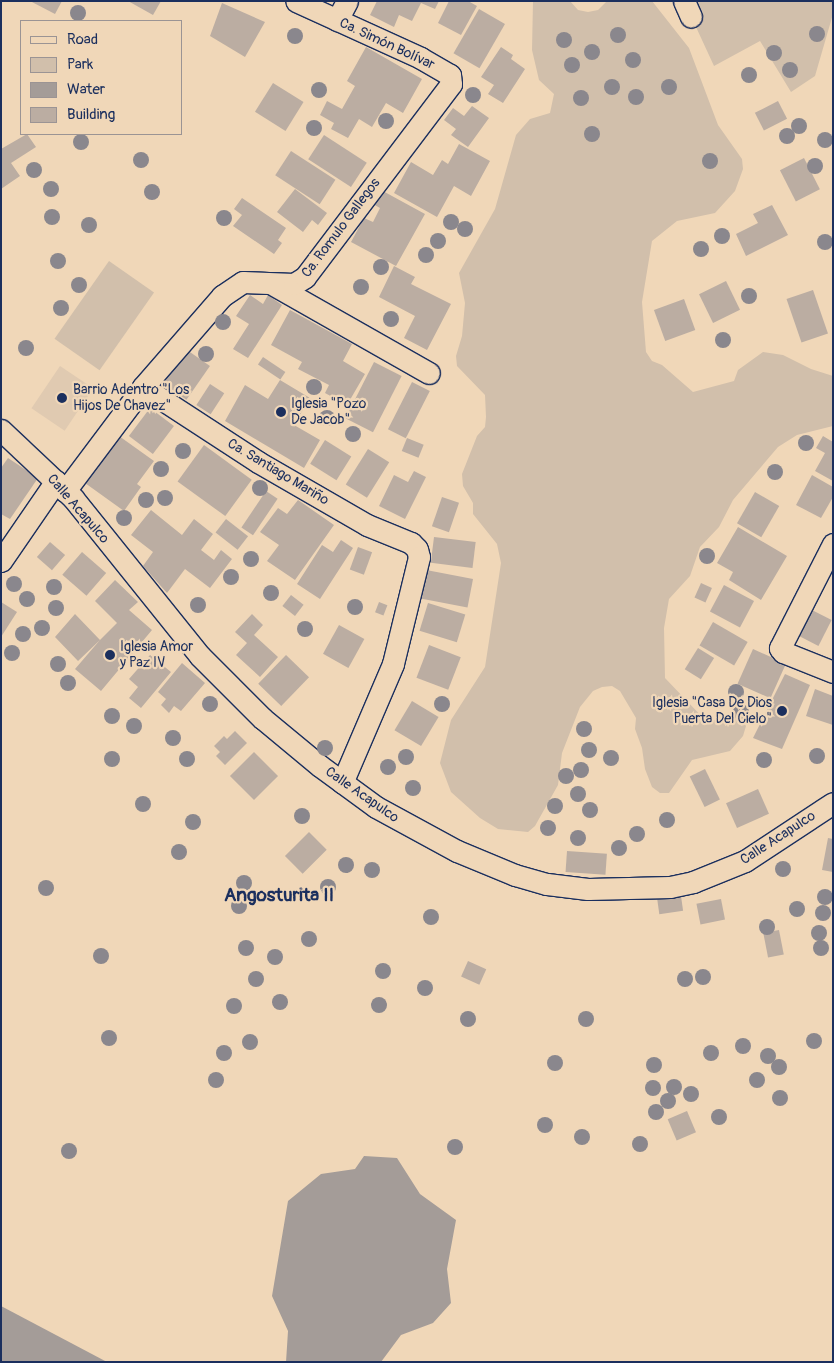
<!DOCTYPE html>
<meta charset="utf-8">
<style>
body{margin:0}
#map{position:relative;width:834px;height:1363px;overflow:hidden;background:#f0d7b8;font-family:Pangolin,sans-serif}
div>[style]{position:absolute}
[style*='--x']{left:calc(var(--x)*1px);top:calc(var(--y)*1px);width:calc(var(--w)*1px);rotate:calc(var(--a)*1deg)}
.built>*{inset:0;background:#e0cab1;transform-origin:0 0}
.green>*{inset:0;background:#d1bfab;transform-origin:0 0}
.water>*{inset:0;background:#a49c98}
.building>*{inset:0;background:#bbada2;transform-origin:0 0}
.roads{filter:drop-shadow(1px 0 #1b2f5e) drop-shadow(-1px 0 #1b2f5e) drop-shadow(0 1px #1b2f5e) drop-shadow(0 -1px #1b2f5e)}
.street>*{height:21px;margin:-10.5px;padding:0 10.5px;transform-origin:10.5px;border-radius:10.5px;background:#f0d7b8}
.trees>*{width:16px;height:16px;margin:-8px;border-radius:50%;background:#8a878d}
.dots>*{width:14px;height:14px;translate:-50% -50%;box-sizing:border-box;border:2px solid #f0d7b8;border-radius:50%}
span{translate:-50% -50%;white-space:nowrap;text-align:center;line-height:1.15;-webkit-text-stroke:4.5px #f0d7b8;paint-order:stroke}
.street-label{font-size:14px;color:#1b2f5e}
.poi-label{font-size:14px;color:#1b2f5e}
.left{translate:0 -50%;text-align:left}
.right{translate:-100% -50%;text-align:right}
.district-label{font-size:19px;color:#1b2f5e;font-weight:700}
.frame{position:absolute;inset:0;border:2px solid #1b2f5e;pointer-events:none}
.legend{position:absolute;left:20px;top:20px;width:162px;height:115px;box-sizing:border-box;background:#f0d7b8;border:1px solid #9b9494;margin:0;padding:6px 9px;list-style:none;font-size:15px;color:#1b2f5e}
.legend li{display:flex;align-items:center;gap:10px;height:25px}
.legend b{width:25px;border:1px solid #9b9494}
</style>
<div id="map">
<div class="built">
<div style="left:60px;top:366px;width:40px;height:51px;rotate:34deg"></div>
</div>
<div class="green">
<div style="clip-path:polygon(533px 1px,570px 1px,578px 10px,588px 12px,598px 10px,607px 1px,652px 1px,689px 48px,718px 125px,742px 159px,743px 169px,735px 191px,715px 213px,677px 221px,652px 241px,642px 302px,646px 352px,652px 361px,662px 365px,693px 392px,734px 381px,738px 370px,763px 352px,783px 355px,811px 369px,833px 376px,833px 426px,797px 435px,778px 447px,733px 500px,719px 527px,700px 547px,690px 576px,669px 599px,664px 628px,665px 678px,707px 722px,729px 716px,740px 718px,746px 726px,743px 736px,730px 751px,692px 760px,669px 793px,660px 793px,652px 787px,645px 769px,642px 748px,635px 729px,636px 718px,620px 691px,612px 686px,602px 687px,593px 691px,580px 707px,562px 753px,558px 785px,535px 826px,528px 832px,498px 829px,480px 818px,451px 792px,440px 763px,451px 720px,485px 667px,501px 563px,497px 544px,473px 514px,473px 503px,463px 486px,462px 474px,477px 436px,485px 427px,486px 417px,485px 395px,457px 366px,456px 356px,462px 336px,465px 303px,459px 273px,495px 209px,516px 135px,530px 119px,550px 113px,554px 94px,539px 80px,532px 50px)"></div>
<div style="clip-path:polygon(684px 1px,833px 1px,833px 14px,815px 76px,791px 92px,760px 41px,714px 66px)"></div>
<div style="left:109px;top:261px;width:55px;height:95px;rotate:35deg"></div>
</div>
<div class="water">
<div style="clip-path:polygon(364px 1156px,397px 1158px,420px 1194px,456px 1220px,447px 1269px,451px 1303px,433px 1323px,401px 1335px,381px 1362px,286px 1362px,288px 1331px,272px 1296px,288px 1201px,321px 1174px,355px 1169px)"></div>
<div style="clip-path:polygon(1px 1306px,107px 1362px,1px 1362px)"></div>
</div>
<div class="building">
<div style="clip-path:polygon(30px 1px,62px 1px,55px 14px)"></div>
<div style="clip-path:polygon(128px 1px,161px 1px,153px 15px)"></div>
<div style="clip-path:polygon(377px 1px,439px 1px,435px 9px,421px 3px,412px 21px,399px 15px,394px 27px,370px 15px)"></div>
<div style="clip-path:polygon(449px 1px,468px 1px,477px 6px,461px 35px,438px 23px)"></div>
<div style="clip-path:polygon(222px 3px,265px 22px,245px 57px,210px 36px)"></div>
<div style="left:479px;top:9px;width:30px;height:51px;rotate:30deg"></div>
<div style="clip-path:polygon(366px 47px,422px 79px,403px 113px,386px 103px,372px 127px,359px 119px,348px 138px,331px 129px,334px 123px,320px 115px,327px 101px,342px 109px,355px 86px,347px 81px)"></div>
<div style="clip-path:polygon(501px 47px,513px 55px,511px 59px,525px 69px,503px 103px,488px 94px,494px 85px,481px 77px)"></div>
<div style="left:273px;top:83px;width:36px;height:34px;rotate:32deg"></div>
<div style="left:778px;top:101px;width:20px;height:26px;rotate:63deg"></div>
<div style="clip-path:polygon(472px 106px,489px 118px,468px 147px,451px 135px,456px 129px,444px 120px,453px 108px,464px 116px)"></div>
<div style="clip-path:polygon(27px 134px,36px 147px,11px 163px,20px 176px,1px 189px,1px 149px)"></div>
<div style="left:324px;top:135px;width:51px;height:29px;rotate:33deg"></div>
<div style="clip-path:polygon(459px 144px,490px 161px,471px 196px,454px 186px,437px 217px,394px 193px,411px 162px,433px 175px,442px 160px,448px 164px)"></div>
<div style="left:291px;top:151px;width:53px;height:29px;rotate:33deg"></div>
<div style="left:804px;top:158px;width:35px;height:27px;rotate:63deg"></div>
<div style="clip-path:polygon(295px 189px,327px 213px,318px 225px,312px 220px,303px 232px,277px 212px)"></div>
<div style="clip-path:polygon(381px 190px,425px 214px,396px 266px,351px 242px,364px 218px,373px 222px,380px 208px,373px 204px)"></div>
<div style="clip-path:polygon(242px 198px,286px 228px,278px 240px,282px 243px,274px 254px,233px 226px,242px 215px,234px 209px)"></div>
<div style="clip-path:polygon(772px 205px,788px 235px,746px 256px,736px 234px,758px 223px,753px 214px)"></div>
<div style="clip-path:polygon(394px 266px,415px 277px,411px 284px,451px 304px,427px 350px,404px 338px,415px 316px,379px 297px)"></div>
<div style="left:726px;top:281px;width:32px;height:30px;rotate:64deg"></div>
<div style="left:813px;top:290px;width:46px;height:28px;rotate:71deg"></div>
<div style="clip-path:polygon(250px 295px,263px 304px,268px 295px,282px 305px,248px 358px,233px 349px,249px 324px,236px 316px)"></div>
<div style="left:684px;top:299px;width:33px;height:32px;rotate:70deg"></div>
<div style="clip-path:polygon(290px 310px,352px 344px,343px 361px,365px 374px,347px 405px,325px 393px,329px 385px,298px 369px,302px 362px,271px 345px)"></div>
<div style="left:187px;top:350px;width:28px;height:41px;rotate:35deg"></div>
<div style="left:263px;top:357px;width:27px;height:9px;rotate:34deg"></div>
<div style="left:374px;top:362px;width:31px;height:63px;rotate:27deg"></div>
<div style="clip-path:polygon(280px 380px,310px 398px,294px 425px,320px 440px,304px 468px,225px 421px,245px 385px,268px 399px)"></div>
<div style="left:412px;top:382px;width:20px;height:53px;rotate:27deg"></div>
<div style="left:210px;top:384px;width:17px;height:25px;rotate:33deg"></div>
<div style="left:150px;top:408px;width:30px;height:35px;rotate:37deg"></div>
<div style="clip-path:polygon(119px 436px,154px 461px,137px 484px,141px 487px,124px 511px,85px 483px)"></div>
<div style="clip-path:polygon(823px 436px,833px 442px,833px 481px,815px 471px,825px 453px,816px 448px)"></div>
<div style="left:407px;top:438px;width:18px;height:14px;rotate:22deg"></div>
<div style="left:325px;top:440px;width:31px;height:28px;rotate:32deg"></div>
<div style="left:204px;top:445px;width:59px;height:45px;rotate:36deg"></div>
<div style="left:368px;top:449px;width:25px;height:42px;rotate:32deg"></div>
<div style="clip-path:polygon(8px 458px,38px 478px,10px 519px,1px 514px,1px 468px)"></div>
<div style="clip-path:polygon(414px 471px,426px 477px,405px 519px,379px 506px,394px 475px,408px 482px)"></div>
<div style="clip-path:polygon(812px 475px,833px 487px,833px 497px,821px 518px,796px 505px)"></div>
<div style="left:266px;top:491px;width:14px;height:44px;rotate:34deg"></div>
<div style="left:755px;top:492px;width:28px;height:36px;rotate:30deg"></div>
<div style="left:442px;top:497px;width:18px;height:31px;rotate:19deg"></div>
<div style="clip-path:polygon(298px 500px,334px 525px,295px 580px,267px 561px,279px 545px,260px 532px,278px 508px,287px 514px)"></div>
<div style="clip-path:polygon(151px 510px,182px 535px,194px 519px,213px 534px,201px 550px,214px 560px,221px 550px,232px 559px,210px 588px,185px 569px,167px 593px,143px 566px,153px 552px,131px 535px)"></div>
<div style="left:226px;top:519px;width:28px;height:17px;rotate:38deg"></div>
<div style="clip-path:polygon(738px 527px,787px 556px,761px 600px,729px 580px,733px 572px,717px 563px)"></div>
<div style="left:434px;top:537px;width:42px;height:26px;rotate:7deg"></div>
<div style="clip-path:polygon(341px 540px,353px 548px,320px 599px,297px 584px,322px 545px,333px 552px)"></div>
<div style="left:50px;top:542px;width:20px;height:20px;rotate:41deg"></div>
<div style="left:358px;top:547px;width:15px;height:24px;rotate:20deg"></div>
<div style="left:82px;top:552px;width:32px;height:30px;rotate:41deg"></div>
<div style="left:421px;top:569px;width:53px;height:29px;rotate:11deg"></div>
<div style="clip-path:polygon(115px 580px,138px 602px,129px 610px,152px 630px,101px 691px,75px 669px,100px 640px,78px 661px,55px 637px,75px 614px,100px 640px,117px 623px,95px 601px)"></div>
<div style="left:701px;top:583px;width:12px;height:16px;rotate:24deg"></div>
<div style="left:724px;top:585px;width:34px;height:30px;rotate:28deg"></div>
<div style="left:291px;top:595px;width:16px;height:14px;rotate:38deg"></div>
<div style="clip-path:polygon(1px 602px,17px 612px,1px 637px)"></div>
<div style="left:379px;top:602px;width:9px;height:11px;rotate:21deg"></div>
<div style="left:428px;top:603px;width:39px;height:29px;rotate:17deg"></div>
<div style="left:804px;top:606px;width:31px;height:29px;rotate:27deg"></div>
<div style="clip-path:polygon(252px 614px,263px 625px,254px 635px,278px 657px,260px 677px,236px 655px,247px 643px,235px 632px)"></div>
<div style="left:713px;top:622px;width:40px;height:27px;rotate:30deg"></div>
<div style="left:339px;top:625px;width:29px;height:33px;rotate:29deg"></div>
<div style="left:429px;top:645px;width:34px;height:35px;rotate:21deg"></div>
<div style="left:698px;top:648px;width:19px;height:25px;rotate:32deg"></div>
<div style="left:753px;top:649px;width:36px;height:38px;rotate:24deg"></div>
<div style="clip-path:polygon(150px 655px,171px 672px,141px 708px,129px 698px,138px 687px,129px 679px)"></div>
<div style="left:286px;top:655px;width:32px;height:40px;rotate:44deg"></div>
<div style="clip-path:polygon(182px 663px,205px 683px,181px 711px,174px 706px,169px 713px,161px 705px,166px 699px,158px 692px)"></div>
<div style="clip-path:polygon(785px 674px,810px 685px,782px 749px,753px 738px)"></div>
<div style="clip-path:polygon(815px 689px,833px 696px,833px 725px,806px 716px)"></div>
<div style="left:412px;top:701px;width:31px;height:34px;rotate:31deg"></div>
<div style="clip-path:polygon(235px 731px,247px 743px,225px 765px,216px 756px,220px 752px,214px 746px,224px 736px,227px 739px)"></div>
<div style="left:254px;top:752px;width:34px;height:34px;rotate:45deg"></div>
<div style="left:705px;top:769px;width:34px;height:17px;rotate:64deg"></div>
<div style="left:758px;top:789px;width:27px;height:35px;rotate:66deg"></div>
<div style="left:309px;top:832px;width:25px;height:34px;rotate:45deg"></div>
<div style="clip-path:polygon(828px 838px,833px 839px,833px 872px,822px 870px)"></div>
<div style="left:567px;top:851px;width:40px;height:21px;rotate:4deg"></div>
<div style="left:681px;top:896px;width:15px;height:24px;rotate:82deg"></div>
<div style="left:721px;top:899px;width:21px;height:25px;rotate:79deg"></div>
<div style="left:779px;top:930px;width:25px;height:16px;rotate:79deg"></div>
<div style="left:468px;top:961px;width:20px;height:17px;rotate:24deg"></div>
<div style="left:687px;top:1111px;width:23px;height:21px;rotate:67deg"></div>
</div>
<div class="roads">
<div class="street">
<div style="--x:684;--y:1;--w:17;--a:66"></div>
<div style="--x:337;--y:20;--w:21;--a:-62"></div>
<div style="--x:274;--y:285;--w:178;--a:29.6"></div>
<div style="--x:143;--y:387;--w:137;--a:33.1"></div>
<div style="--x:258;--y:462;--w:126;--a:30"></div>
<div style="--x:367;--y:525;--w:48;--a:22.2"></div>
<div style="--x:411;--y:543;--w:8;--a:45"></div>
<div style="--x:417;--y:549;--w:8;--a:76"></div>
<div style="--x:419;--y:557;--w:110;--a:103.7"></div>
<div style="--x:393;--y:664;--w:129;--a:113.2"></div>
<div style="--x:1;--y:430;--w:99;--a:43.4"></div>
<div style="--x:73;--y:498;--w:203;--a:51.2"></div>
<div style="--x:200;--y:656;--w:88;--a:45"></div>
<div style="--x:262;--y:718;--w:75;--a:39.6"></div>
<div style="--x:320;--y:766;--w:69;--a:36.2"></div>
<div style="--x:376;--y:807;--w:92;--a:28.5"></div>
<div style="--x:457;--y:851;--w:63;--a:22.5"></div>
<div style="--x:515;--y:875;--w:33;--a:16"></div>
<div style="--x:547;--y:884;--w:41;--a:7"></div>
<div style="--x:588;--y:889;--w:82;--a:-1.4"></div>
<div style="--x:670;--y:887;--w:24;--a:-12"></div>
<div style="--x:693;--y:882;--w:56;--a:-22"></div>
<div style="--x:745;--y:861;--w:105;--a:-33.4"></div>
<div style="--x:65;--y:491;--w:130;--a:-53.1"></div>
<div style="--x:143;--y:387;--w:121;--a:-49"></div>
<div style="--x:222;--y:296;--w:25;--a:-34"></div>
<div style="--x:243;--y:282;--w:51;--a:2.2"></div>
<div style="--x:294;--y:284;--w:13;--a:-32"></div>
<div style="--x:305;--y:277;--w:242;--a:-52.9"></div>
<div style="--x:451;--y:84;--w:9;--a:-96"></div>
<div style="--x:450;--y:75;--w:34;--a:-150"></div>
<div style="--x:421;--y:58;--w:137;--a:-155.5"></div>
<div style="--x:833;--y:544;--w:117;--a:117"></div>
<div style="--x:780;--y:648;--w:5;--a:53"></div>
<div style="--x:783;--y:652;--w:54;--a:21.8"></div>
<div style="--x:1;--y:561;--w:97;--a:-55.5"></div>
</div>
</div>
<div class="trees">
<div style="left:78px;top:13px"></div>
<div style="left:817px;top:34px"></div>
<div style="left:618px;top:35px"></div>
<div style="left:295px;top:36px"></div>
<div style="left:564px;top:40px"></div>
<div style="left:592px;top:52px"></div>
<div style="left:774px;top:53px"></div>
<div style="left:633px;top:60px"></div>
<div style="left:572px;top:65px"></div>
<div style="left:790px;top:70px"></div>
<div style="left:749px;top:75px"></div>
<div style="left:612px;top:87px"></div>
<div style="left:669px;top:87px"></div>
<div style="left:319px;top:90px"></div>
<div style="left:473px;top:95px"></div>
<div style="left:636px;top:97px"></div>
<div style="left:581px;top:98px"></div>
<div style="left:386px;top:121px"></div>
<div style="left:799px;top:126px"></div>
<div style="left:314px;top:128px"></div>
<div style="left:592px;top:134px"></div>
<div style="left:787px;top:136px"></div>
<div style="left:825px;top:140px"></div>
<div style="left:81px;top:142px"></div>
<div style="left:141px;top:160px"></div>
<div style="left:710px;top:161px"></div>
<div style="left:815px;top:166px"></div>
<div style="left:34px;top:170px"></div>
<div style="left:51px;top:189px"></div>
<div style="left:152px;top:192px"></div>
<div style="left:52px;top:217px"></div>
<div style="left:224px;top:218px"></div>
<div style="left:451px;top:222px"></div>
<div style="left:89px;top:225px"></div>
<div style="left:465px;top:229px"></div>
<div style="left:722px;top:236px"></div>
<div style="left:438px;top:241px"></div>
<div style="left:825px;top:242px"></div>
<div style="left:701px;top:249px"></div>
<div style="left:426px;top:255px"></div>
<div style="left:58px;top:261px"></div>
<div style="left:381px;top:267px"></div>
<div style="left:79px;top:285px"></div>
<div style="left:361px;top:287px"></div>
<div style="left:749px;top:296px"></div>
<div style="left:61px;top:308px"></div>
<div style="left:391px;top:319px"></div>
<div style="left:223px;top:322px"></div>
<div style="left:723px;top:340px"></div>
<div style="left:26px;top:348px"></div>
<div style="left:206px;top:354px"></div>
<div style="left:314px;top:387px"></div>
<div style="left:327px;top:418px"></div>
<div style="left:353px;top:434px"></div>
<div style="left:806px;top:443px"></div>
<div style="left:183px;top:451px"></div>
<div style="left:161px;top:469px"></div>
<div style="left:775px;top:472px"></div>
<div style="left:260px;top:488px"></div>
<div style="left:165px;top:498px"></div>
<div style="left:146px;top:500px"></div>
<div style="left:124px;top:518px"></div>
<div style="left:707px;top:556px"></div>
<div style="left:251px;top:559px"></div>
<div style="left:231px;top:577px"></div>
<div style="left:14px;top:584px"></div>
<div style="left:54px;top:587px"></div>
<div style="left:271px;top:593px"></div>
<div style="left:27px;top:599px"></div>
<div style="left:198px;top:605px"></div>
<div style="left:355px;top:607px"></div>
<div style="left:56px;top:608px"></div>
<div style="left:42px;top:628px"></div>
<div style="left:305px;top:629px"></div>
<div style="left:23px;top:634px"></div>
<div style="left:12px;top:653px"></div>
<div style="left:58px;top:664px"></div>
<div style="left:68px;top:683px"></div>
<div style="left:736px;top:692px"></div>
<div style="left:210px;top:704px"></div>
<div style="left:442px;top:704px"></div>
<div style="left:741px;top:712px"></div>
<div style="left:112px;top:716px"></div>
<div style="left:134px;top:726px"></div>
<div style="left:584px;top:729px"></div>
<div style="left:173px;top:738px"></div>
<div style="left:325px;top:748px"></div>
<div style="left:589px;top:750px"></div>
<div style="left:817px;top:756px"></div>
<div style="left:406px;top:757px"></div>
<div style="left:611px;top:758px"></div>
<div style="left:112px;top:759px"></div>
<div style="left:187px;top:759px"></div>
<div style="left:764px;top:760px"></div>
<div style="left:388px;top:767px"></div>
<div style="left:581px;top:770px"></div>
<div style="left:566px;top:776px"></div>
<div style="left:413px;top:788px"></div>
<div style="left:578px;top:794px"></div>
<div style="left:143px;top:804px"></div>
<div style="left:555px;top:806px"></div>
<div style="left:590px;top:810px"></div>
<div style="left:302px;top:816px"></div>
<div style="left:667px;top:820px"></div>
<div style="left:193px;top:822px"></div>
<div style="left:548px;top:828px"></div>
<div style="left:637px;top:834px"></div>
<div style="left:578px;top:838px"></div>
<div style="left:619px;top:848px"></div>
<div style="left:179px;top:852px"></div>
<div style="left:346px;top:865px"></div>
<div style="left:783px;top:869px"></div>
<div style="left:372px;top:870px"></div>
<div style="left:244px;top:883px"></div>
<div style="left:328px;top:887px"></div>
<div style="left:46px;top:888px"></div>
<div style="left:825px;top:897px"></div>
<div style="left:239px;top:906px"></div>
<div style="left:797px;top:909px"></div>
<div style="left:823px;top:913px"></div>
<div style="left:431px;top:917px"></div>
<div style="left:767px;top:927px"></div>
<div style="left:819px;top:933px"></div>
<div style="left:309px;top:939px"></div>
<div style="left:246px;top:948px"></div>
<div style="left:821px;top:948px"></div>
<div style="left:101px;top:956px"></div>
<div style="left:275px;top:957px"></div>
<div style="left:383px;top:971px"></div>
<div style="left:703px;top:977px"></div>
<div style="left:256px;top:979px"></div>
<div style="left:685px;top:979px"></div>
<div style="left:425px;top:988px"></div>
<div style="left:280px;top:1002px"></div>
<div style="left:379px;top:1005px"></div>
<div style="left:234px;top:1006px"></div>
<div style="left:468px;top:1019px"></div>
<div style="left:586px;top:1019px"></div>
<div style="left:109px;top:1038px"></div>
<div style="left:814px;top:1041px"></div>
<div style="left:250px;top:1042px"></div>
<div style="left:743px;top:1046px"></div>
<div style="left:224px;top:1053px"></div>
<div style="left:711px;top:1053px"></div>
<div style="left:768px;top:1056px"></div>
<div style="left:555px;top:1063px"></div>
<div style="left:654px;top:1065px"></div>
<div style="left:779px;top:1067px"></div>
<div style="left:216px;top:1080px"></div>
<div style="left:757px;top:1080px"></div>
<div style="left:674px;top:1087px"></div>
<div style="left:653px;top:1088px"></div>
<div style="left:691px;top:1094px"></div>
<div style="left:780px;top:1098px"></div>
<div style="left:668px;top:1101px"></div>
<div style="left:656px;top:1112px"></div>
<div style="left:719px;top:1117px"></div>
<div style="left:545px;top:1125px"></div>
<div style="left:582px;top:1137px"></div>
<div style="left:640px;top:1144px"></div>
<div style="left:455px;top:1147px"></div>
<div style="left:69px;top:1151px"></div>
</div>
<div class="dots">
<div style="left:62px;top:398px;background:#1b2f5e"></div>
<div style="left:281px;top:412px;background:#1b2f5e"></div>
<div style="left:110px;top:655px;background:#1b2f5e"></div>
<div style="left:782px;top:711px;background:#1b2f5e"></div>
</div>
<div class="street-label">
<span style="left:387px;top:44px;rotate:25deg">Ca. Simón Bolívar</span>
<span style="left:341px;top:228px;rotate:-53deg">Ca. Romulo Gallegos</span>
<span style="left:278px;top:472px;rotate:31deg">Ca. Santiago Mariño</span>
<span style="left:78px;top:509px;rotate:49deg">Calle Acapulco</span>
<span style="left:362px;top:795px;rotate:35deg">Calle Acapulco</span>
<span style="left:778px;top:838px;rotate:-33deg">Calle Acapulco</span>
</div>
<div class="poi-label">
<span class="left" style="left:73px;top:398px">Barrio Adentro "Los<br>Hijos De Chavez"</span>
<span class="left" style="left:291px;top:412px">Iglesia "Pozo<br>De Jacob"</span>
<span class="left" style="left:120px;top:655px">Iglesia Amor<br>y Paz IV</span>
<span class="right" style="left:772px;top:711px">Iglesia "Casa De Dios<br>Puerta Del Cielo"</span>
</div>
<div class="district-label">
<span style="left:279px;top:896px">Angosturita II</span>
</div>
<div class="frame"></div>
<ul class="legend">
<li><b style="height:6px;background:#f0d7b8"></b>Road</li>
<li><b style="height:14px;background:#d1bfab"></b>Park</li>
<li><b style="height:14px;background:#a49c98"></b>Water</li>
<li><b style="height:14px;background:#bbada2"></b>Building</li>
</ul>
</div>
